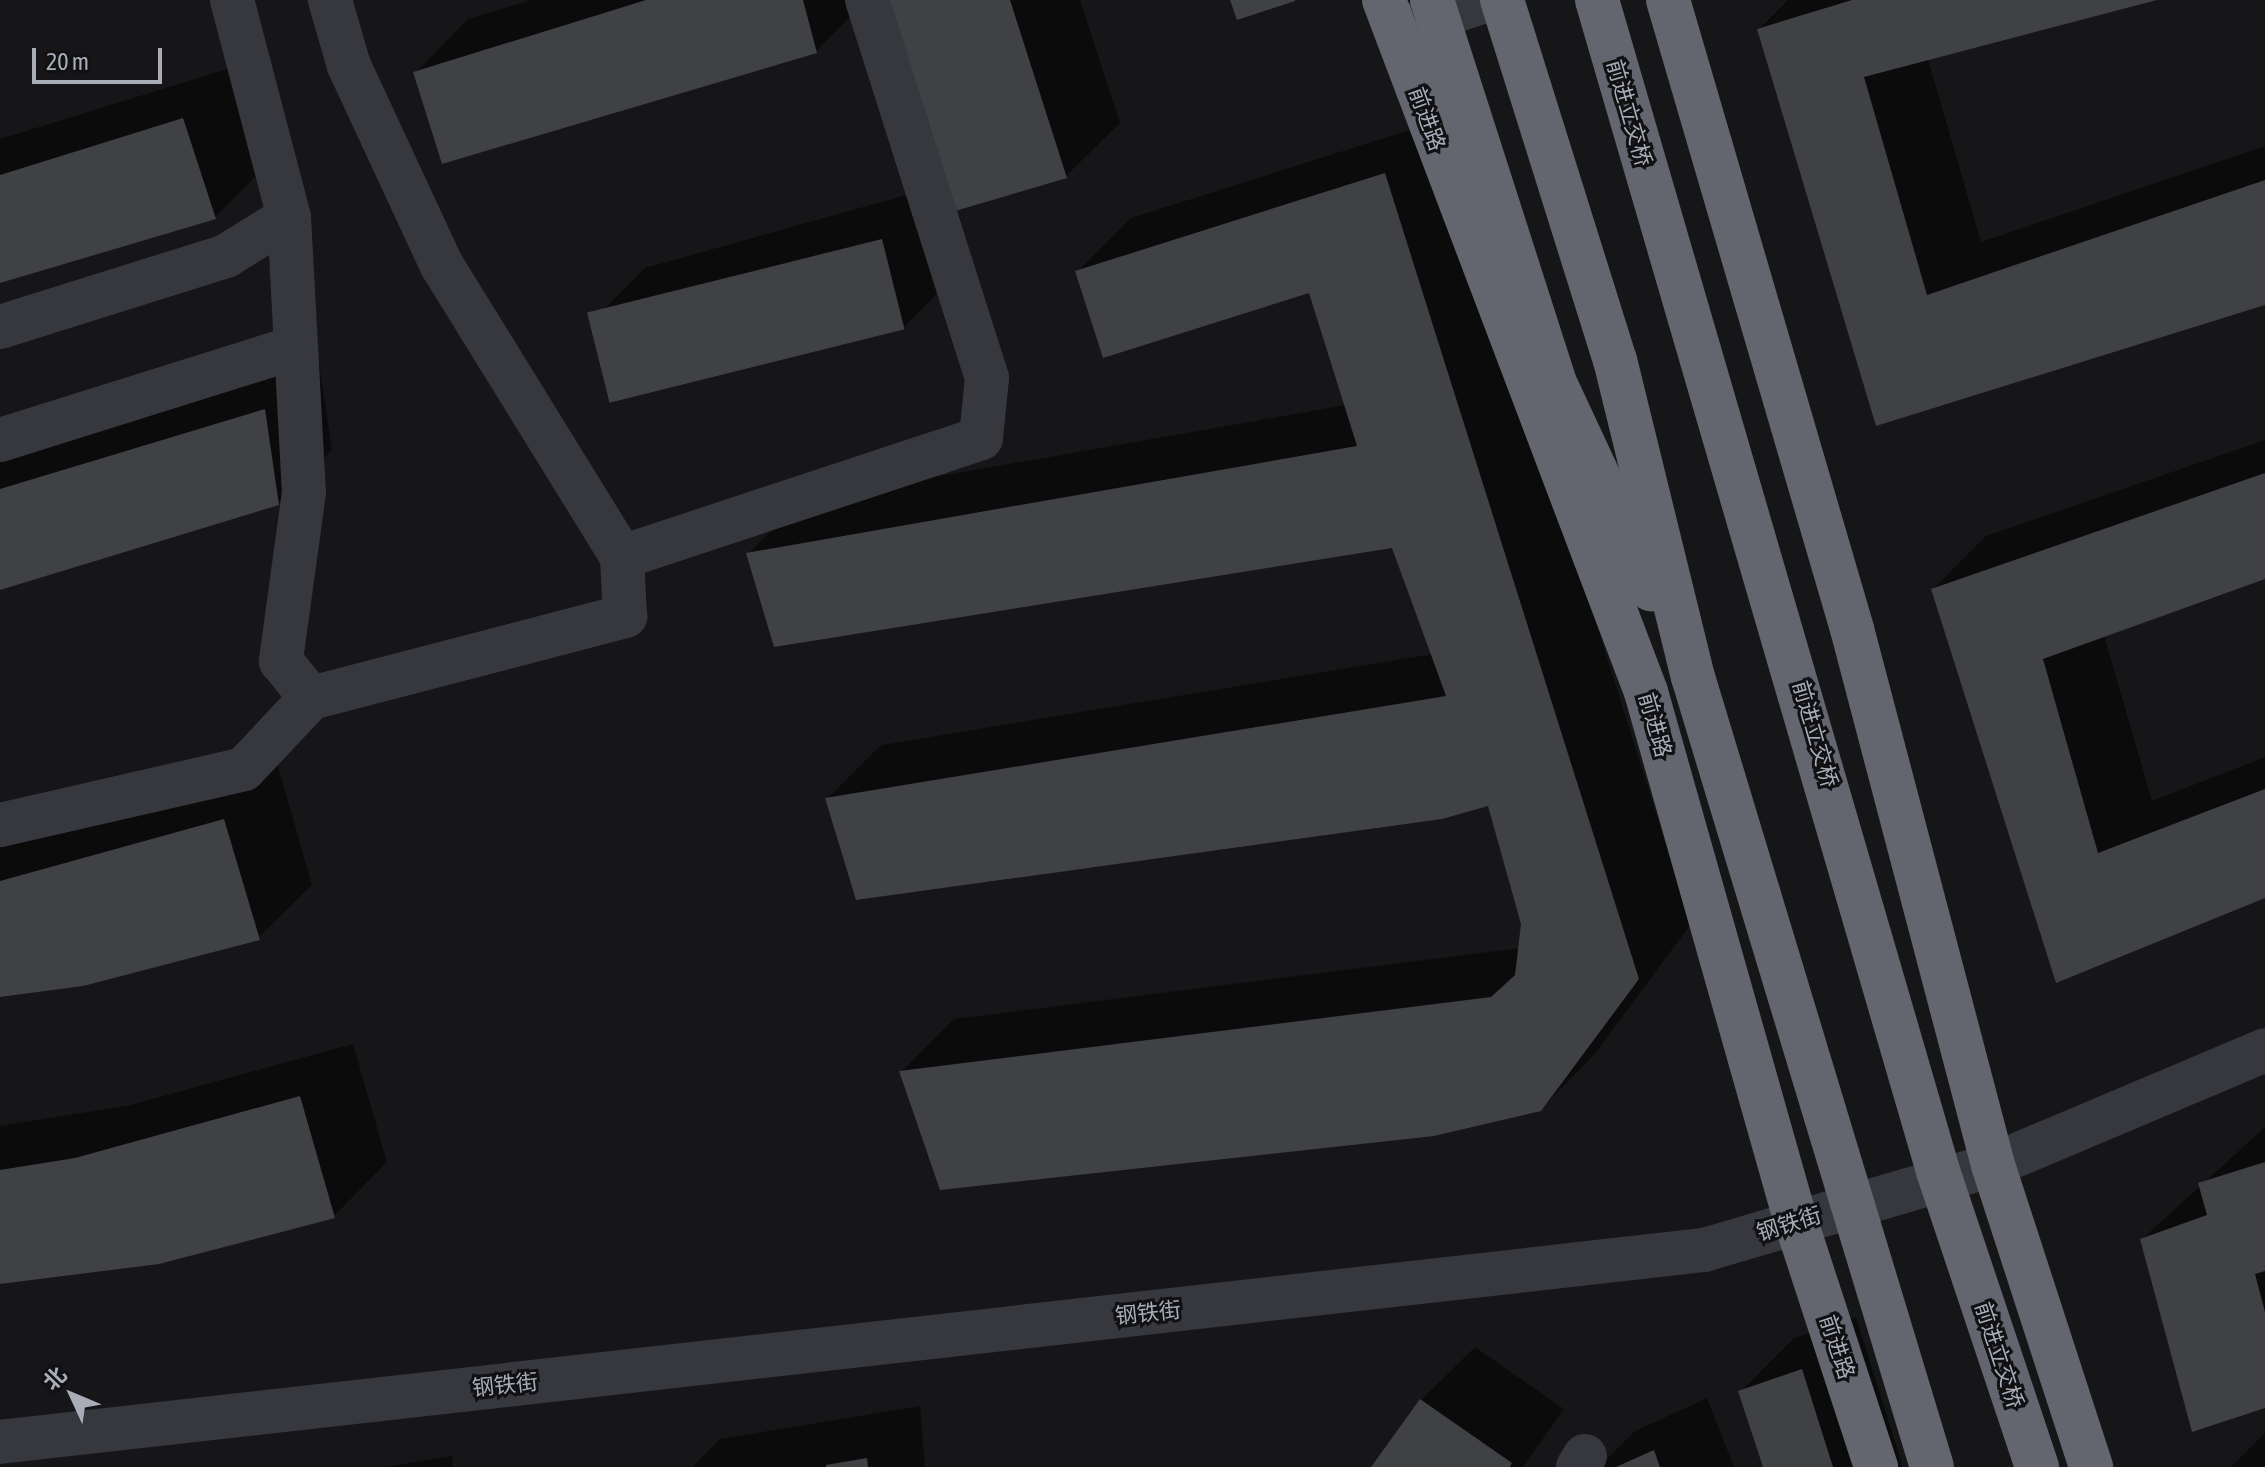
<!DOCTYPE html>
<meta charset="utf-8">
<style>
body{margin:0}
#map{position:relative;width:2265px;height:1467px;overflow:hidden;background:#161618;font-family:"Asap Condensed","Noto Sans SC",sans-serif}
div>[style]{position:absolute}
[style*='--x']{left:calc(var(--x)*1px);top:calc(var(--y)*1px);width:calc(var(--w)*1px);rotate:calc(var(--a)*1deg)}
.shadow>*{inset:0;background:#0007}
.building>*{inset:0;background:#404145;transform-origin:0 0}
.minor>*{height:44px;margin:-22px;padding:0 22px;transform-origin:22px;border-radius:22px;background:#37383d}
.highway>*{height:44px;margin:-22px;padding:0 22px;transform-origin:22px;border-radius:22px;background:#63666e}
.highway-bridge>*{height:44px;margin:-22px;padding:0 22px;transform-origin:22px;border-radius:22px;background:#63666e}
span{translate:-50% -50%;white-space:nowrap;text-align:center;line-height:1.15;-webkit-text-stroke:6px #111113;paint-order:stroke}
.street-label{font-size:22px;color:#a8adb8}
.north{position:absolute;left:32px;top:1355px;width:80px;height:80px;-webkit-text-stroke:6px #111113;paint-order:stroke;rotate:314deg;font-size:22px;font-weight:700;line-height:32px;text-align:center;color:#a8adb8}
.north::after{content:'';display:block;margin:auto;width:28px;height:36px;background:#a8adb8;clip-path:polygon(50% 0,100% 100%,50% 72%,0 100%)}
.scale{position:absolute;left:32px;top:48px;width:130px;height:36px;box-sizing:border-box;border:4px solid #a8adb8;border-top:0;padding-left:10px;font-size:24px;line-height:28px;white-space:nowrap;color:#a8adb8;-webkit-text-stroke:6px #111113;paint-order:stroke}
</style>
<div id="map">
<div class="shadow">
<div style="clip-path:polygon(531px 0,867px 0,816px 51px,415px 73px,468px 19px)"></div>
<div style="clip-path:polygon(891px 0,1080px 0,1120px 123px,1066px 176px)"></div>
<div style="clip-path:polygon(1788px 0,2153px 0,1928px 59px,1981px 242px,2265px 146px,2265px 303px,1878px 423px,1759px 29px)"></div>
<div style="clip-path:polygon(237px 66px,268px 164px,215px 217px,0 281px,0 139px)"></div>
<div style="clip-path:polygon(1438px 121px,1691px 924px,1594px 1055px,1540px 1110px,901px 1072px,954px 1019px,1520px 948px,1523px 924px,1489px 804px,828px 798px,881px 745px,1433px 654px,1394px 546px,748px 554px,802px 500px,1346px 405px,1310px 290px,1077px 272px,1131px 218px)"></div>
<div style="clip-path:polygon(935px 187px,957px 274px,903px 328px,592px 321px,645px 268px)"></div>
<div style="clip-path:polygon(318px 357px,332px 450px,278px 503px,0 588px,0 453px)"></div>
<div style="clip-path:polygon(2265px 440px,2265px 577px,2104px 635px,2152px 801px,2265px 757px,2265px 896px,2057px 980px,1933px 589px,1986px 536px)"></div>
<div style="clip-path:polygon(278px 766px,312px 885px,258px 938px,0 995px,0 837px)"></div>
<div style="clip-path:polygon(353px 1044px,387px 1162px,334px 1216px,0 1282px,0 1126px,130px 1105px)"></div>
<div style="clip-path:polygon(2265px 1127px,2265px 1406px,2142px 1239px)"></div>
<div style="clip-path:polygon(1856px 1317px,1903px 1467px,1765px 1467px,1741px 1391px,1794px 1338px)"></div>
<div style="clip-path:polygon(1475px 1347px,1564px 1409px,1523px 1467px,1373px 1467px,1421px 1400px)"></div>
<div style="clip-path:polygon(1707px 1398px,1734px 1467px,1599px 1467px,1635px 1431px)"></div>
<div style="clip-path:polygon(920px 1406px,925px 1467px,692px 1467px,720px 1439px)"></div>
<div style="clip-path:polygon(2265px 1433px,2265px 1467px,2231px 1467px)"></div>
<div style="clip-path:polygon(452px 1456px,453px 1467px,384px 1467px)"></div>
</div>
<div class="building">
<div style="clip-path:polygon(646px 0,803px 0,817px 53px,442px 164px,413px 72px)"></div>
<div style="clip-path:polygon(889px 0,1010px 0,1067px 178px,955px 211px)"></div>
<div style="clip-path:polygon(1230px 0,1295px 0,1295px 1px,1237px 20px)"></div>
<div style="clip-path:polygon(1852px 0,2157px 0,1864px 77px,1927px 295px,2265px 180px,2265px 305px,1876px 426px,1757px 29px)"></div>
<div style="clip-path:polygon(183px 118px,216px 219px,0 283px,0 175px)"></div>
<div style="clip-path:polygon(1385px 173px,1639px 979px,1541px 1111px,1434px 1136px,940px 1190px,899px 1071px,1491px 997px,1515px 975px,1521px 924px,1488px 806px,1442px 819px,856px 900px,825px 798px,1446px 696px,1392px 548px,774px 647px,746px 553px,1357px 446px,1309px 293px,1103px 358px,1075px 271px)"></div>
<div style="left:882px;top:239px;width:93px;height:304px;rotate:76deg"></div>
<div style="clip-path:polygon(265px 409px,279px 505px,0 590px,0 489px)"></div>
<div style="clip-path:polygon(2265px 473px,2265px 579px,2043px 659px,2098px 853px,2265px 789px,2265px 898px,2056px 983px,1931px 589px)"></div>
<div style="clip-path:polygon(224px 819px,260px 940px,83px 986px,0 997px,0 881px)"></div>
<div style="clip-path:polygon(300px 1096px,335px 1218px,159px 1264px,0 1284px,0 1170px,75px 1158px)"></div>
<div style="clip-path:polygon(2265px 1162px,2265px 1271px,2255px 1274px,2265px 1312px,2265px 1408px,2192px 1432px,2140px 1239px,2207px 1215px,2198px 1183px)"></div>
<div style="clip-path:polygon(1802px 1369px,1833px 1467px,1763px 1467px,1738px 1391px)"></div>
<div style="clip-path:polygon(1420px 1399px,1512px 1463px,1510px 1467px,1371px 1467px)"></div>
<div style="clip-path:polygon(1654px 1450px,1660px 1467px,1616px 1467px)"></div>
<div style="clip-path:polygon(867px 1458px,868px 1467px,826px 1467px,826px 1465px)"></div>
</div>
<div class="minor">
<div style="--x:232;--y:0;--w:224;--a:75.3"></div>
<div style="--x:289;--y:217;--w:275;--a:86.9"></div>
<div style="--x:304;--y:492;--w:171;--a:97.8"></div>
<div style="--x:281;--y:661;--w:48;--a:51"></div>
<div style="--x:311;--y:698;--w:325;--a:-14.6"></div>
<div style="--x:625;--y:616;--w:59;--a:-92.9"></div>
<div style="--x:622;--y:557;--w:342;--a:-121.7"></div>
<div style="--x:442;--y:266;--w:221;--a:-114.9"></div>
<div style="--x:349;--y:66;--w:69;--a:-106.1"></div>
<div style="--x:1400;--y:29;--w:93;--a:-18.2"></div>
<div style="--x:0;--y:327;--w:237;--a:-17.4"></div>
<div style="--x:226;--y:256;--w:74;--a:-31.8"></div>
<div style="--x:0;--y:440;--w:310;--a:-17.4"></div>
<div style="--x:622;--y:557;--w:378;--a:-18.3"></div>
<div style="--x:981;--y:438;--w:60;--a:-84.3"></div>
<div style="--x:987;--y:378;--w:397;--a:-107.6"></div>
<div style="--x:0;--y:825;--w:250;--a:-12.9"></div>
<div style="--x:244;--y:769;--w:98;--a:-46.7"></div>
<div style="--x:0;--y:1442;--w:1715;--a:-6.43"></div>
<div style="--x:1704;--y:1250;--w:301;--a:-16.4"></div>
<div style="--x:1993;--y:1165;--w:295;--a:-22.9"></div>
<div style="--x:1578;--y:1467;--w:13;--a:-58"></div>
</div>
<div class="highway">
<div style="--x:1384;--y:0;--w:740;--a:69.26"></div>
<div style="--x:1646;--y:692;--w:551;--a:74.2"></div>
<div style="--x:1796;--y:1222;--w:258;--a:71.9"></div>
<div style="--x:1668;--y:0;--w:655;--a:73.69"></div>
<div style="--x:1852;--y:629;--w:554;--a:75.26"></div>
<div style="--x:1993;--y:1165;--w:318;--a:72"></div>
</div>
<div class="highway-bridge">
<div style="--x:1432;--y:0;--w:400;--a:72.2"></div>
<div style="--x:1554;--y:381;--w:230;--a:65"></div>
<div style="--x:1502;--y:0;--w:377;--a:72.6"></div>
<div style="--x:1615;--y:360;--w:326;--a:76.2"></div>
<div style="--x:1693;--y:677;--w:825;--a:73.17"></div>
<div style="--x:1597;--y:0;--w:1220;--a:73.76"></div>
<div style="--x:1938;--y:1171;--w:312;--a:71.5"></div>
</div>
<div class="street-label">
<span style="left:1629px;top:113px;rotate:74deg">前进立交桥</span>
<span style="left:1427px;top:119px;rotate:70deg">前进路</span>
<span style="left:1655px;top:725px;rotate:74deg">前进路</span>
<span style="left:1815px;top:734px;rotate:74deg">前进立交桥</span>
<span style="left:1789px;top:1224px;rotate:-17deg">钢铁街</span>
<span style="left:1148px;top:1313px;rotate:-6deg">钢铁街</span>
<span style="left:1837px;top:1347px;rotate:72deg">前进路</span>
<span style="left:1999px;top:1355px;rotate:72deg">前进立交桥</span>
<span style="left:505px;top:1385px;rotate:-6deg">钢铁街</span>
</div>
<div class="north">北</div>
<div class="scale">20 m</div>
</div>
